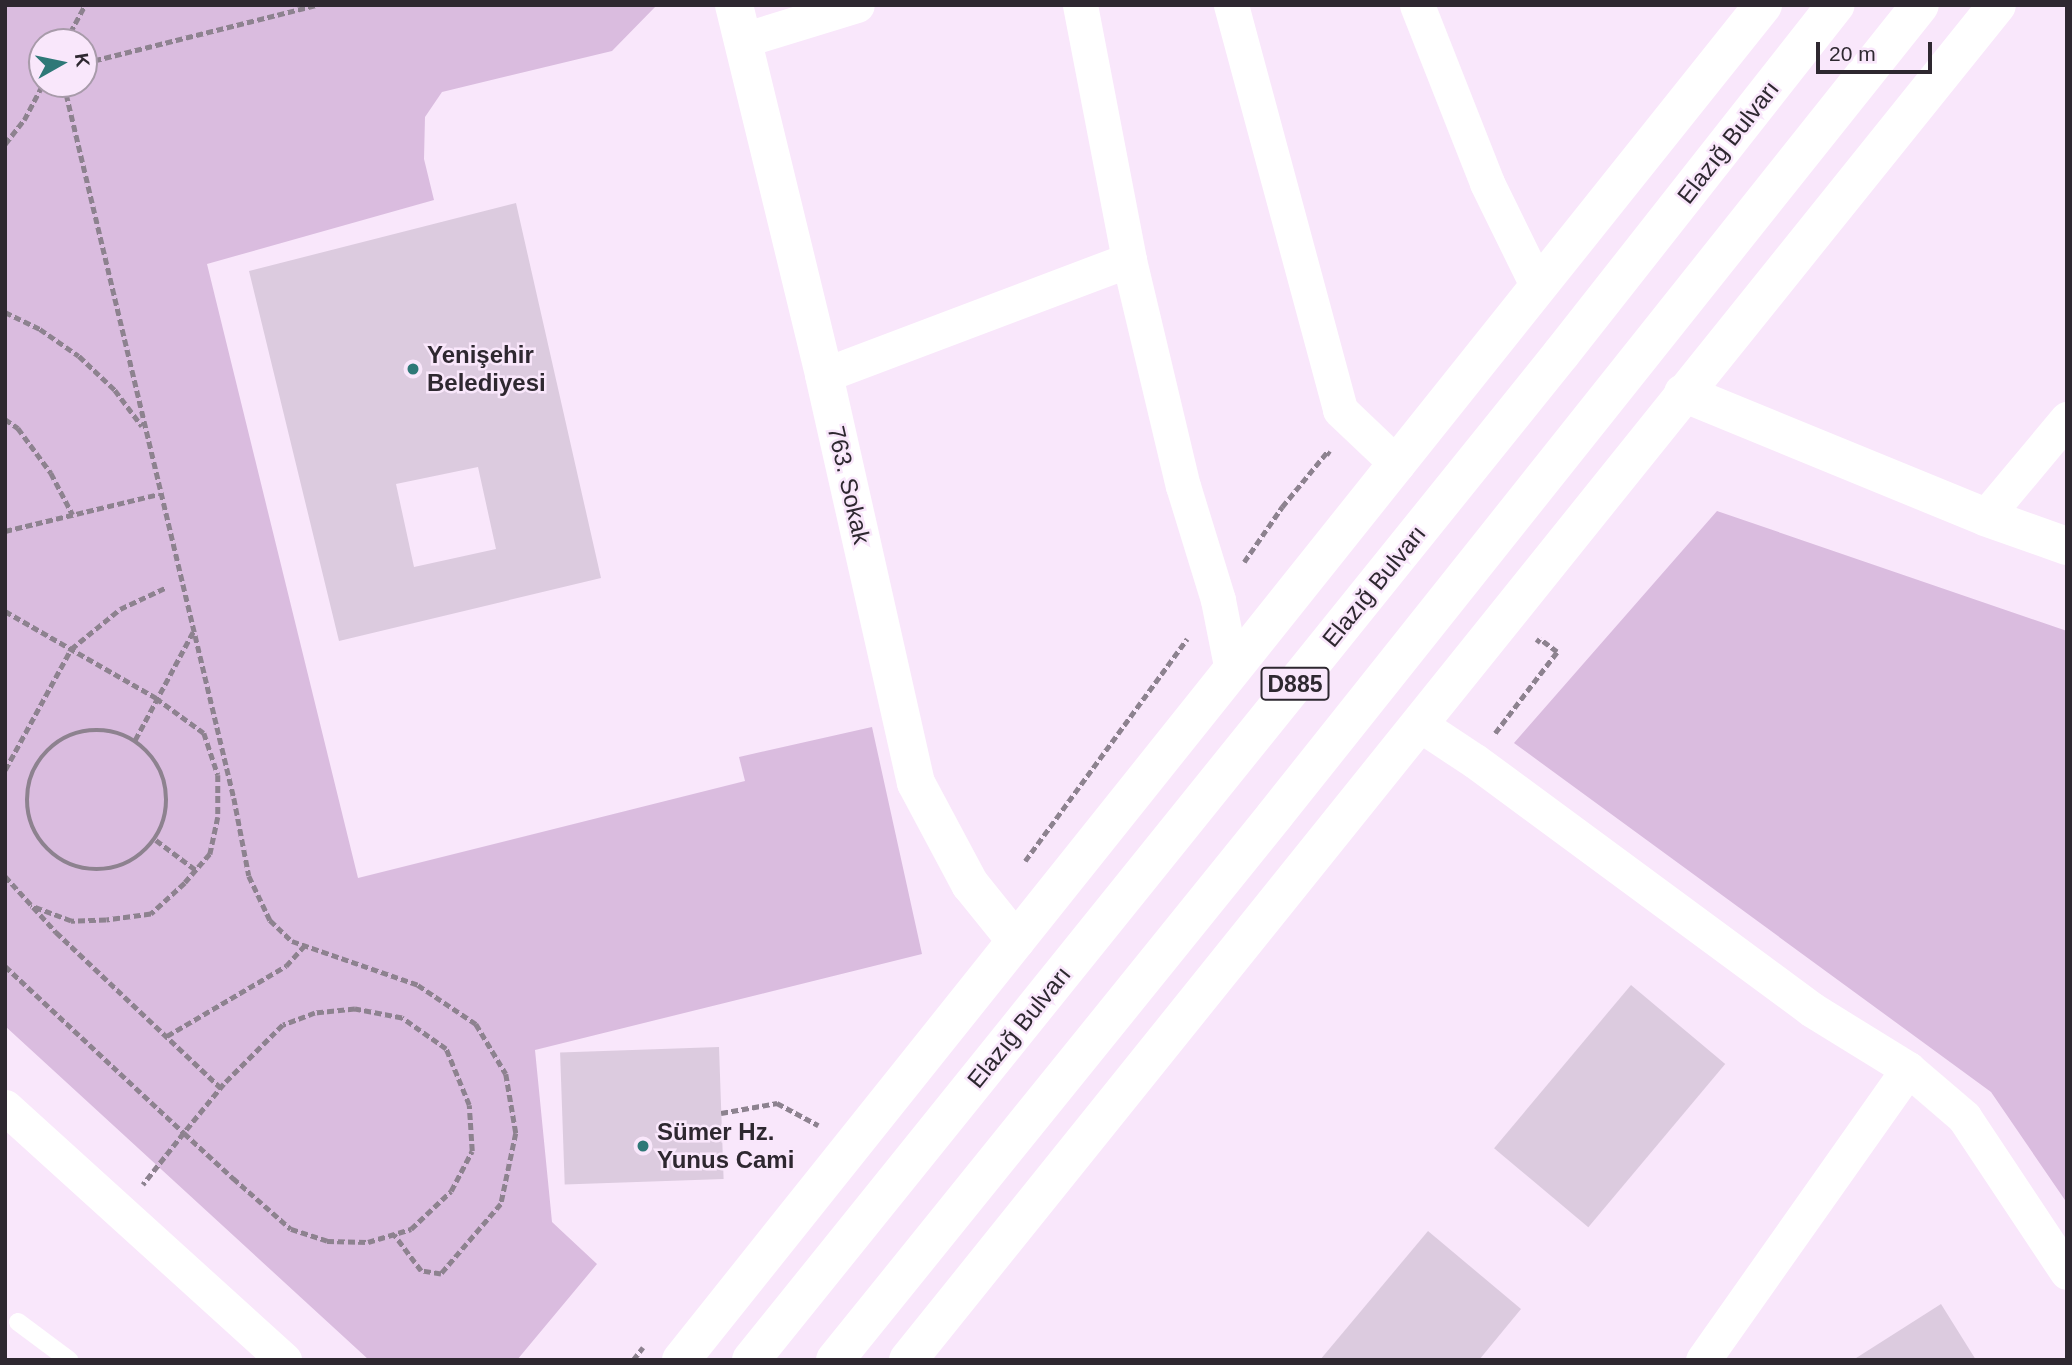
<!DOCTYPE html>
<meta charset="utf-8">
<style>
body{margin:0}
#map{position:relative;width:2072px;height:1365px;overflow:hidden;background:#f9e7fb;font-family:Arial,sans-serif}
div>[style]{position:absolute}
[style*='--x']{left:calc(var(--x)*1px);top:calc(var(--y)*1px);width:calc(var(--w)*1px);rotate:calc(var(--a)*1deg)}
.green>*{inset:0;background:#dabcdf}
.building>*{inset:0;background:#dccbdf;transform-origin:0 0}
.path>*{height:4.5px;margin-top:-2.25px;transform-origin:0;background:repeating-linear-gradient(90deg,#8d828f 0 7px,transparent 0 10.5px)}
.path>.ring{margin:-2.25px;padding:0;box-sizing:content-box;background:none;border:4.5px solid #8d828f;border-radius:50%}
.lane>*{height:18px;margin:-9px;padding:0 9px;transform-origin:9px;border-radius:9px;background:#fff}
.street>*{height:35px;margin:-17.5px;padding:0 17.5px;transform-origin:17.5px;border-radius:17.5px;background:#fff}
.secondary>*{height:38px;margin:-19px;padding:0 19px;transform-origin:19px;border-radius:19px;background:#fff}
.highway>*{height:38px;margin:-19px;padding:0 19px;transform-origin:19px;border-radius:19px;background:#fff}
.dots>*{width:19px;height:19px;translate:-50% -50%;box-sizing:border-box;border:4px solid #f9e7fb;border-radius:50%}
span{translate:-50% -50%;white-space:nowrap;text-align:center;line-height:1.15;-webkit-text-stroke:5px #f9e7fb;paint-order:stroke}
.shield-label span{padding:2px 5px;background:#f9e7fb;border:2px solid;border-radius:5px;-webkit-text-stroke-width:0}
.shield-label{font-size:23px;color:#2e2830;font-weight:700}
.street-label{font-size:24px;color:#2e2830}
.poi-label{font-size:24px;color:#2e2830;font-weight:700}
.left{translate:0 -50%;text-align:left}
.frame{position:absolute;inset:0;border:7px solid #2e2830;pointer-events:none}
.north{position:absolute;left:28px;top:28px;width:70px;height:70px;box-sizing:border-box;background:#f9e7fb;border:2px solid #a89baa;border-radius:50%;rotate:81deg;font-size:19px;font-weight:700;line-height:28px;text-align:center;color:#2e2830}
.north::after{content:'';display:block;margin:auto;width:24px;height:32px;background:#2e7877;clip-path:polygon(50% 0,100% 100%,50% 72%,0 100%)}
.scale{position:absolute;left:1816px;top:42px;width:116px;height:32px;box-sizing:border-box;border:4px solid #2e2830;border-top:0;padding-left:9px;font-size:21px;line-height:24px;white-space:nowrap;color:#2e2830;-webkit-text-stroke:5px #f9e7fb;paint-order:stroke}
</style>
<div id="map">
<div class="green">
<div style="clip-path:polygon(evenodd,5px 5px,657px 5px,612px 51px,442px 92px,425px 117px,424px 159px,434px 200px,207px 264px,358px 878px,745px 781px,739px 757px,872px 727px,922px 954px,535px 1050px,552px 1222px,597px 1264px,517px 1360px,369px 1360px,5px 1026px,5px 5px,42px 42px,84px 42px,84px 84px,42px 84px,42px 42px)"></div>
<div style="clip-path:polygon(1717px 511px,2067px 631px,2067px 1203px,1991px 1092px,1514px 743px)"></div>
</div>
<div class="building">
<div style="clip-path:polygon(evenodd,516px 203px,601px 578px,339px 641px,249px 271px,516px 203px,478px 467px,496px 549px,414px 567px,396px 484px,478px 467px)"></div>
<div style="left:1631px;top:985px;width:123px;height:213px;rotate:40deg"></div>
<div style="left:719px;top:1047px;width:132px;height:159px;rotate:88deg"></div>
<div style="clip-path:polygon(1428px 1231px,1521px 1309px,1479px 1360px,1320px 1360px)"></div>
<div style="clip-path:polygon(1941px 1304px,1976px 1360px,1853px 1360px)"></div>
</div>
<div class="path">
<div style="--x:65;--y:42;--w:42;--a:-61.6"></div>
<div style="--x:84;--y:63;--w:239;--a:-14"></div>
<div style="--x:64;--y:84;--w:734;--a:76.61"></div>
<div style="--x:234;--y:798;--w:79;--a:79.1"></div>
<div style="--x:249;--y:876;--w:49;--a:64.5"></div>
<div style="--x:270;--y:920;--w:30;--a:44"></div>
<div style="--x:292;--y:941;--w:133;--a:19.2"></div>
<div style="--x:418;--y:985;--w:70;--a:33.9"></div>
<div style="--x:476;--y:1024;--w:58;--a:59"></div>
<div style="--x:506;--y:1074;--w:60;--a:80.4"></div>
<div style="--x:516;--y:1133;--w:73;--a:101.9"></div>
<div style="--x:501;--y:1204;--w:92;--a:130.6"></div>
<div style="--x:441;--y:1274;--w:20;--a:-171"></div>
<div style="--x:421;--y:1271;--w:45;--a:-126.9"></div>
<div style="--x:5;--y:144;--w:31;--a:-52"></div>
<div style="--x:24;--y:120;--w:41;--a:-62.2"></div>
<div style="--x:5;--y:312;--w:39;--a:26"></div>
<div style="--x:40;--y:329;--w:47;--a:34.7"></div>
<div style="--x:79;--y:356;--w:50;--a:43.4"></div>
<div style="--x:115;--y:390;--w:45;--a:53.1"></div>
<div style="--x:5;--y:419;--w:16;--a:35"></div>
<div style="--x:18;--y:428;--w:56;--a:53.7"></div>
<div style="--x:51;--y:473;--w:47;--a:62.4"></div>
<div style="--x:5;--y:531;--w:158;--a:-13.5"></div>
<div style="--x:1244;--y:562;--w:67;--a:-55.4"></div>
<div style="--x:1282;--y:507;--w:71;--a:-50.7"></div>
<div style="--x:1327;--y:452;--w:4;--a:34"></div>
<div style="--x:5;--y:611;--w:174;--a:29.9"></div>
<div style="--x:156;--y:698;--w:59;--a:36.1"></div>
<div style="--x:204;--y:733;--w:44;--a:71.6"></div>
<div style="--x:218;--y:775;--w:42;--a:90"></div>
<div style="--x:218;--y:817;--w:38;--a:102"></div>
<div style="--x:210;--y:854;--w:38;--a:131"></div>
<div style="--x:185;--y:883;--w:46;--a:137.6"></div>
<div style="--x:151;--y:914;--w:45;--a:172.4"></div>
<div style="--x:106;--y:920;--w:35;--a:178"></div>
<div style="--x:71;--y:921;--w:43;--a:-159.4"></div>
<div class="ring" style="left:27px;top:730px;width:135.5px;height:135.5px"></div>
<div style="--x:1495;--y:733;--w:102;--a:-52.6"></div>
<div style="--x:1557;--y:652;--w:21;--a:-143"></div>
<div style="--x:1540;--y:639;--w:5;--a:127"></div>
<div style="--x:135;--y:740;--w:123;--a:-61.8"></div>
<div style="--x:5;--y:770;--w:138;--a:-61.4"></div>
<div style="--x:71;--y:649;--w:63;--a:-39.2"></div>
<div style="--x:120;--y:609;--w:50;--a:-25"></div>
<div style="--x:156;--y:840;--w:50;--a:36.9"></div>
<div style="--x:1025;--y:861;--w:275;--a:-53.9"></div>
<div style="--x:5;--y:876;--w:76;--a:47.7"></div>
<div style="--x:56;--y:932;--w:227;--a:43.4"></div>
<div style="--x:5;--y:966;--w:245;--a:43"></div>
<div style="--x:184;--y:1133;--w:67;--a:42.6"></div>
<div style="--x:233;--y:1178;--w:77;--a:41.3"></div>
<div style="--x:291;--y:1229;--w:38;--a:18"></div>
<div style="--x:327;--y:1241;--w:41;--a:1.4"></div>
<div style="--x:368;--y:1242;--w:45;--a:-16.8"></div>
<div style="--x:411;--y:1229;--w:55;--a:-43.5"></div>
<div style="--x:451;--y:1191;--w:45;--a:-62.3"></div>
<div style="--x:472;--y:1151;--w:46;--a:-93.7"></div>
<div style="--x:469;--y:1105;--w:61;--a:-112.3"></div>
<div style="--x:446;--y:1049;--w:54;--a:-144.8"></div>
<div style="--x:402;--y:1018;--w:48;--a:-169.2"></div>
<div style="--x:355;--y:1009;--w:40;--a:174.3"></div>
<div style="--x:315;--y:1013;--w:34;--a:159"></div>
<div style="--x:283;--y:1025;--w:83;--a:135"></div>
<div style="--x:224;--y:1084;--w:63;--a:129.2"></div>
<div style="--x:184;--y:1133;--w:66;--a:128.3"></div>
<div style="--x:167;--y:1036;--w:138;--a:-30.5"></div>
<div style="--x:286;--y:966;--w:27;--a:-48"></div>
<div style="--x:721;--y:1113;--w:57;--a:-10.1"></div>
<div style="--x:777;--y:1103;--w:47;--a:28.2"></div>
<div style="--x:633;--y:1360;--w:16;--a:-52"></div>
</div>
<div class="lane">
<div style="--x:18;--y:1322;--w:64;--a:36.7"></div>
</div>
<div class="street">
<div style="--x:1080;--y:5;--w:260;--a:79.1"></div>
<div style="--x:1129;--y:260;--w:232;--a:76.6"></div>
<div style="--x:1183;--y:486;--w:119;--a:72.9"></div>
<div style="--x:1218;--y:600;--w:72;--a:78.8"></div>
<div style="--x:1231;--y:5;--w:419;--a:74.9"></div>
<div style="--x:1340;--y:410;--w:79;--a:43.5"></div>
<div style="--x:1417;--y:5;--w:191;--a:68.5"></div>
<div style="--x:1487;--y:183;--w:116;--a:63.9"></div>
<div style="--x:743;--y:40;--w:119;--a:-17.1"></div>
<div style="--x:824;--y:375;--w:326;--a:-20.7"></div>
<div style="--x:1985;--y:517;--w:128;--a:-50.1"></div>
<div style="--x:1419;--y:724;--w:67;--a:33.5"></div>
<div style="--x:1475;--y:761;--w:418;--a:36.4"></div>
<div style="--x:1811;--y:1009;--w:114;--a:31.7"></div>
<div style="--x:1908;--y:1069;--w:74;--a:40.6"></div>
<div style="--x:1964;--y:1117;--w:186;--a:56.4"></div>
<div style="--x:5;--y:1107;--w:377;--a:42.2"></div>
<div style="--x:1703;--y:1360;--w:356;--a:-54.8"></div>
</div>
<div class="secondary">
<div style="--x:734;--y:5;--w:381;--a:76.3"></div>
<div style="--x:824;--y:375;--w:418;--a:77.3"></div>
<div style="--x:916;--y:783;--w:115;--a:61.9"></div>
<div style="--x:970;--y:884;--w:73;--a:51.1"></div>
<div style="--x:1683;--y:393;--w:326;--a:22.3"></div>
<div style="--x:1985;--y:517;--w:87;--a:19.5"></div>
</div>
<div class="highway">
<div style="--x:681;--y:1360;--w:1734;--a:-51.39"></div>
<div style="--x:751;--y:1360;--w:1292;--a:-51.16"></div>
<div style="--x:1561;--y:354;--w:444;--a:-51.8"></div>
<div style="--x:835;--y:1360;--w:700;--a:-51.08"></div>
<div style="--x:1275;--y:815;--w:1035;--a:-51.47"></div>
<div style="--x:908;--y:1360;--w:1738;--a:-51.21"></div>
</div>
<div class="dots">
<div style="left:413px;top:369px;background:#2e7877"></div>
<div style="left:643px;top:1146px;background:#2e7877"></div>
</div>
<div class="shield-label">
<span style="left:1295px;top:684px">D885</span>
</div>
<div class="street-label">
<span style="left:1728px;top:142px;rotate:-52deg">Elazığ Bulvarı</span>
<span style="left:849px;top:485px;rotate:77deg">763. Sokak</span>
<span style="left:1374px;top:586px;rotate:-51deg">Elazığ Bulvarı</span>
<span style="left:1019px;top:1027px;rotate:-51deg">Elazığ Bulvarı</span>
</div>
<div class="poi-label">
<span class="left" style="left:427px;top:369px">Yenişehir<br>Belediyesi</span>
<span class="left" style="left:657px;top:1146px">Sümer Hz.<br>Yunus Cami</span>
</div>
<div class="frame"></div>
<div class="north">K</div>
<div class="scale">20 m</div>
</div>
